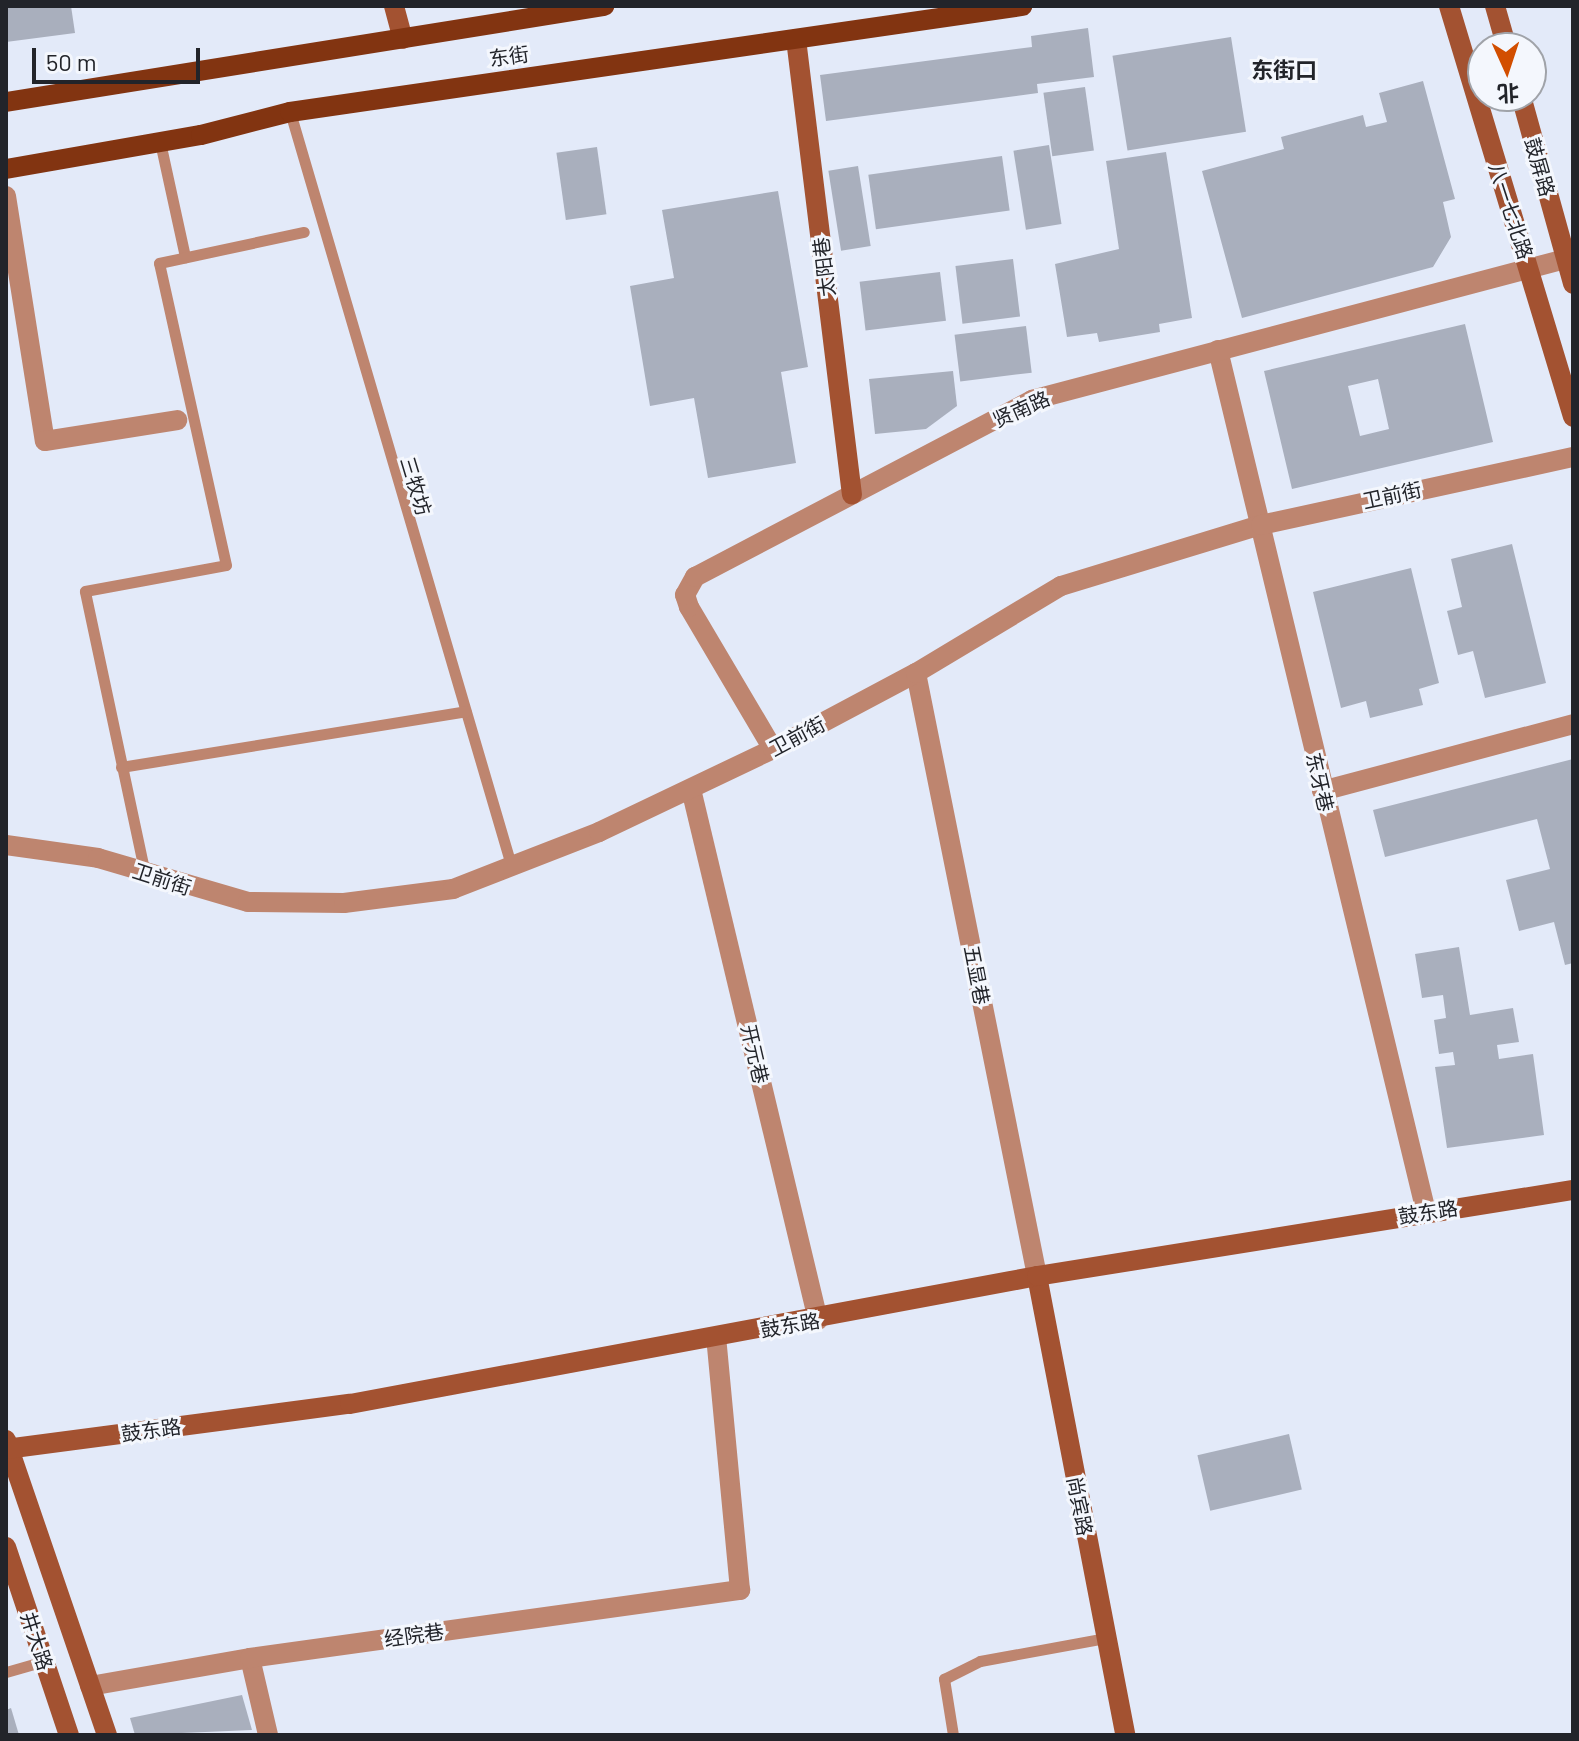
<!DOCTYPE html>
<meta charset="utf-8">
<style>
body{margin:0}
#map{position:relative;width:1579px;height:1741px;overflow:hidden;background:#e3eaf9;font-family:Barlow,"Noto Sans SC",sans-serif}
div>[style]{position:absolute}
[style*='--x']{left:calc(var(--x)*1px);top:calc(var(--y)*1px);width:calc(var(--w)*1px);rotate:calc(var(--a)*1deg)}
.building>*{inset:0;background:#a9afbd;transform-origin:0 0}
.lane>*{height:11px;margin:-5.5px;padding:0 5.5px;transform-origin:5.5px;border-radius:5.5px;background:#be856f}
.street>*{height:20px;margin:-10px;padding:0 10px;transform-origin:10px;border-radius:10px;background:#be856f}
.secondary>*{height:20px;margin:-10px;padding:0 10px;transform-origin:10px;border-radius:10px;background:#a35231}
.primary>*{height:20px;margin:-10px;padding:0 10px;transform-origin:10px;border-radius:10px;background:#823411}
span{translate:-50% -50%;white-space:nowrap;text-align:center;line-height:1.15;-webkit-text-stroke:6px #f4f7fd;paint-order:stroke}
.street-label{font-size:20px;color:#22242a}
.neighbourhood-label{font-size:22px;color:#22242a;font-weight:700}
.frame{position:absolute;inset:0;border:8px solid #22242a;pointer-events:none}
.north{position:absolute;left:1467px;top:32px;width:80px;height:80px;box-sizing:border-box;background:#f4f7fd;border:2px solid #a0a3a9;border-radius:50%;rotate:177deg;font-size:22px;font-weight:700;line-height:32px;text-align:center;color:#22242a}
.north::after{content:'';display:block;margin:auto;width:28px;height:36px;background:#d24e00;clip-path:polygon(50% 0,100% 100%,50% 72%,0 100%)}
.scale{position:absolute;left:32px;top:48px;width:168px;height:36px;box-sizing:border-box;border:4px solid #22242a;border-top:0;padding-left:10px;font-size:24px;line-height:28px;white-space:nowrap;color:#22242a;-webkit-text-stroke:6px #f4f7fd;paint-order:stroke}
</style>
<div id="map">
<div class="building">
<div style="clip-path:polygon(6px 6px,71px 6px,75px 33px,6px 42px)"></div>
<div style="clip-path:polygon(1088px 28px,1094px 77px,1037px 84px,1038px 93px,826px 121px,820px 75px,1032px 47px,1031px 36px)"></div>
<div style="left:1231px;top:37px;width:96px;height:120px;rotate:81deg"></div>
<div style="clip-path:polygon(1423px 81px,1455px 199px,1443px 202px,1451px 237px,1433px 267px,1242px 318px,1202px 171px,1284px 149px,1281px 137px,1363px 115px,1366px 127px,1387px 122px,1379px 93px)"></div>
<div style="left:1085px;top:87px;width:64px;height:42px;rotate:82deg"></div>
<div style="left:1049px;top:145px;width:80px;height:36px;rotate:81deg"></div>
<div style="left:597px;top:147px;width:68px;height:41px;rotate:82deg"></div>
<div style="clip-path:polygon(1166px 152px,1192px 318px,1159px 324px,1160px 332px,1099px 342px,1097px 333px,1067px 337px,1055px 264px,1119px 249px,1106px 161px)"></div>
<div style="left:1002px;top:156px;width:55px;height:135px;rotate:82deg"></div>
<div style="left:858px;top:166px;width:81px;height:30px;rotate:81deg"></div>
<div style="clip-path:polygon(778px 191px,808px 367px,781px 372px,796px 463px,708px 478px,694px 398px,650px 406px,630px 286px,674px 278px,662px 210px)"></div>
<div style="left:1013px;top:259px;width:58px;height:58px;rotate:83deg"></div>
<div style="left:940px;top:272px;width:49px;height:81px;rotate:83deg"></div>
<div style="clip-path:polygon(evenodd,1465px 324px,1493px 442px,1292px 489px,1264px 371px,1465px 324px,1378px 379px,1389px 429px,1360px 436px,1348px 386px,1378px 379px)"></div>
<div style="left:1026px;top:326px;width:47px;height:72px;rotate:83deg"></div>
<div style="clip-path:polygon(953px 371px,957px 406px,926px 429px,875px 434px,869px 379px)"></div>
<div style="clip-path:polygon(1512px 544px,1546px 683px,1485px 698px,1473px 651px,1458px 655px,1447px 611px,1462px 607px,1451px 559px)"></div>
<div style="clip-path:polygon(1411px 568px,1439px 683px,1419px 689px,1423px 705px,1370px 718px,1366px 701px,1341px 708px,1313px 592px)"></div>
<div style="clip-path:polygon(1573px 759px,1573px 963px,1565px 965px,1554px 922px,1519px 931px,1506px 880px,1550px 869px,1537px 819px,1385px 857px,1373px 810px)"></div>
<div style="clip-path:polygon(1459px 947px,1470px 1015px,1513px 1008px,1519px 1042px,1497px 1045px,1499px 1059px,1533px 1054px,1544px 1135px,1447px 1148px,1435px 1067px,1455px 1065px,1453px 1052px,1439px 1054px,1434px 1020px,1446px 1018px,1443px 995px,1422px 998px,1415px 954px)"></div>
<div style="left:1289px;top:1434px;width:57px;height:94px;rotate:77deg"></div>
<div style="clip-path:polygon(242px 1695px,252px 1730px,135px 1735px,130px 1718px)"></div>
<div style="clip-path:polygon(11px 1708px,19px 1735px,6px 1735px,6px 1710px)"></div>
</div>
<div class="lane">
<div style="--x:290;--y:112;--w:788;--a:73.64"></div>
<div style="--x:160;--y:142;--w:118;--a:77.7"></div>
<div style="--x:121;--y:767;--w:349;--a:-9.2"></div>
<div style="--x:145;--y:874;--w:289;--a:-102"></div>
<div style="--x:85;--y:591;--w:143;--a:-10.4"></div>
<div style="--x:226;--y:565;--w:309;--a:-102.5"></div>
<div style="--x:159;--y:263;--w:148;--a:-12.1"></div>
<div style="--x:6;--y:1672;--w:40;--a:-16"></div>
<div style="--x:953;--y:1735;--w:57;--a:-99.1"></div>
<div style="--x:944;--y:1679;--w:40;--a:-26.6"></div>
<div style="--x:980;--y:1661;--w:127;--a:-10.4"></div>
</div>
<div class="street">
<div style="--x:6;--y:196;--w:248;--a:81"></div>
<div style="--x:45;--y:441;--w:134;--a:-9"></div>
<div style="--x:1218;--y:350;--w:887;--a:76.43"></div>
<div style="--x:916;--y:673;--w:615;--a:78.65"></div>
<div style="--x:773;--y:749;--w:165;--a:-120.6"></div>
<div style="--x:689;--y:607;--w:13;--a:-108"></div>
<div style="--x:685;--y:595;--w:21;--a:-61"></div>
<div style="--x:695;--y:577;--w:381;--a:-27.7"></div>
<div style="--x:1032;--y:400;--w:560;--a:-14.81"></div>
<div style="--x:691;--y:789;--w:546;--a:76.55"></div>
<div style="--x:1322;--y:791;--w:260;--a:-14.9"></div>
<div style="--x:6;--y:845;--w:93;--a:8"></div>
<div style="--x:98;--y:858;--w:156;--a:16.3"></div>
<div style="--x:248;--y:902;--w:96;--a:0.6"></div>
<div style="--x:344;--y:903;--w:110;--a:-7.3"></div>
<div style="--x:453;--y:889;--w:157;--a:-21.3"></div>
<div style="--x:599;--y:832;--w:193;--a:-25.5"></div>
<div style="--x:773;--y:749;--w:162;--a:-28"></div>
<div style="--x:916;--y:673;--w:169;--a:-31"></div>
<div style="--x:1061;--y:586;--w:209;--a:-17"></div>
<div style="--x:1261;--y:525;--w:319;--a:-12.3"></div>
<div style="--x:250;--y:1658;--w:79;--a:76.8"></div>
<div style="--x:90;--y:1686;--w:162;--a:-9.9"></div>
<div style="--x:250;--y:1658;--w:495;--a:-7.9"></div>
<div style="--x:740;--y:1590;--w:253;--a:-95.4"></div>
</div>
<div class="secondary">
<div style="--x:394;--y:6;--w:34;--a:75"></div>
<div style="--x:1449;--y:6;--w:429;--a:73.2"></div>
<div style="--x:1495;--y:6;--w:44;--a:74.1"></div>
<div style="--x:796;--y:39;--w:459;--a:83"></div>
<div style="--x:1521;--y:96;--w:195;--a:74.5"></div>
<div style="--x:1037;--y:1276;--w:467;--a:79.1"></div>
<div style="--x:6;--y:1440;--w:312;--a:71.1"></div>
<div style="--x:6;--y:1449;--w:347;--a:-7.5"></div>
<div style="--x:350;--y:1404;--w:699;--a:-10.55"></div>
<div style="--x:1037;--y:1276;--w:543;--a:-9.12"></div>
<div style="--x:6;--y:1547;--w:198;--a:71.5"></div>
</div>
<div class="primary">
<div style="--x:6;--y:102;--w:606;--a:-9.12"></div>
<div style="--x:6;--y:169;--w:198;--a:-9.9"></div>
<div style="--x:201;--y:135;--w:92;--a:-14.5"></div>
<div style="--x:290;--y:112;--w:740;--a:-8.24"></div>
</div>
<div class="street-label">
<span style="left:509px;top:56px;rotate:-8deg">东街</span>
<span style="left:1540px;top:167px;rotate:74deg">鼓屏路</span>
<span style="left:1511px;top:211px;rotate:72deg">八一七北路</span>
<span style="left:824px;top:267px;rotate:-97deg">太阳巷</span>
<span style="left:1021px;top:409px;rotate:-24deg">贤南路</span>
<span style="left:416px;top:486px;rotate:73deg">三牧坊</span>
<span style="left:1392px;top:495px;rotate:-12deg">卫前街</span>
<span style="left:797px;top:736px;rotate:-28deg">卫前街</span>
<span style="left:1320px;top:782px;rotate:77deg">东牙巷</span>
<span style="left:162px;top:879px;rotate:18deg">卫前街</span>
<span style="left:977px;top:975px;rotate:79deg">五显巷</span>
<span style="left:755px;top:1054px;rotate:77deg">开元巷</span>
<span style="left:1428px;top:1212px;rotate:-9deg">鼓东路</span>
<span style="left:790px;top:1325px;rotate:-10deg">鼓东路</span>
<span style="left:151px;top:1430px;rotate:-8deg">鼓东路</span>
<span style="left:1080px;top:1506px;rotate:79deg">尚宾路</span>
<span style="left:414px;top:1635px;rotate:-8deg">经院巷</span>
<span style="left:37px;top:1641px;rotate:72deg">井大路</span>
</div>
<div class="neighbourhood-label">
<span style="left:1284px;top:70px">东街口</span>
</div>
<div class="frame"></div>
<div class="north">北</div>
<div class="scale">50 m</div>
</div>
